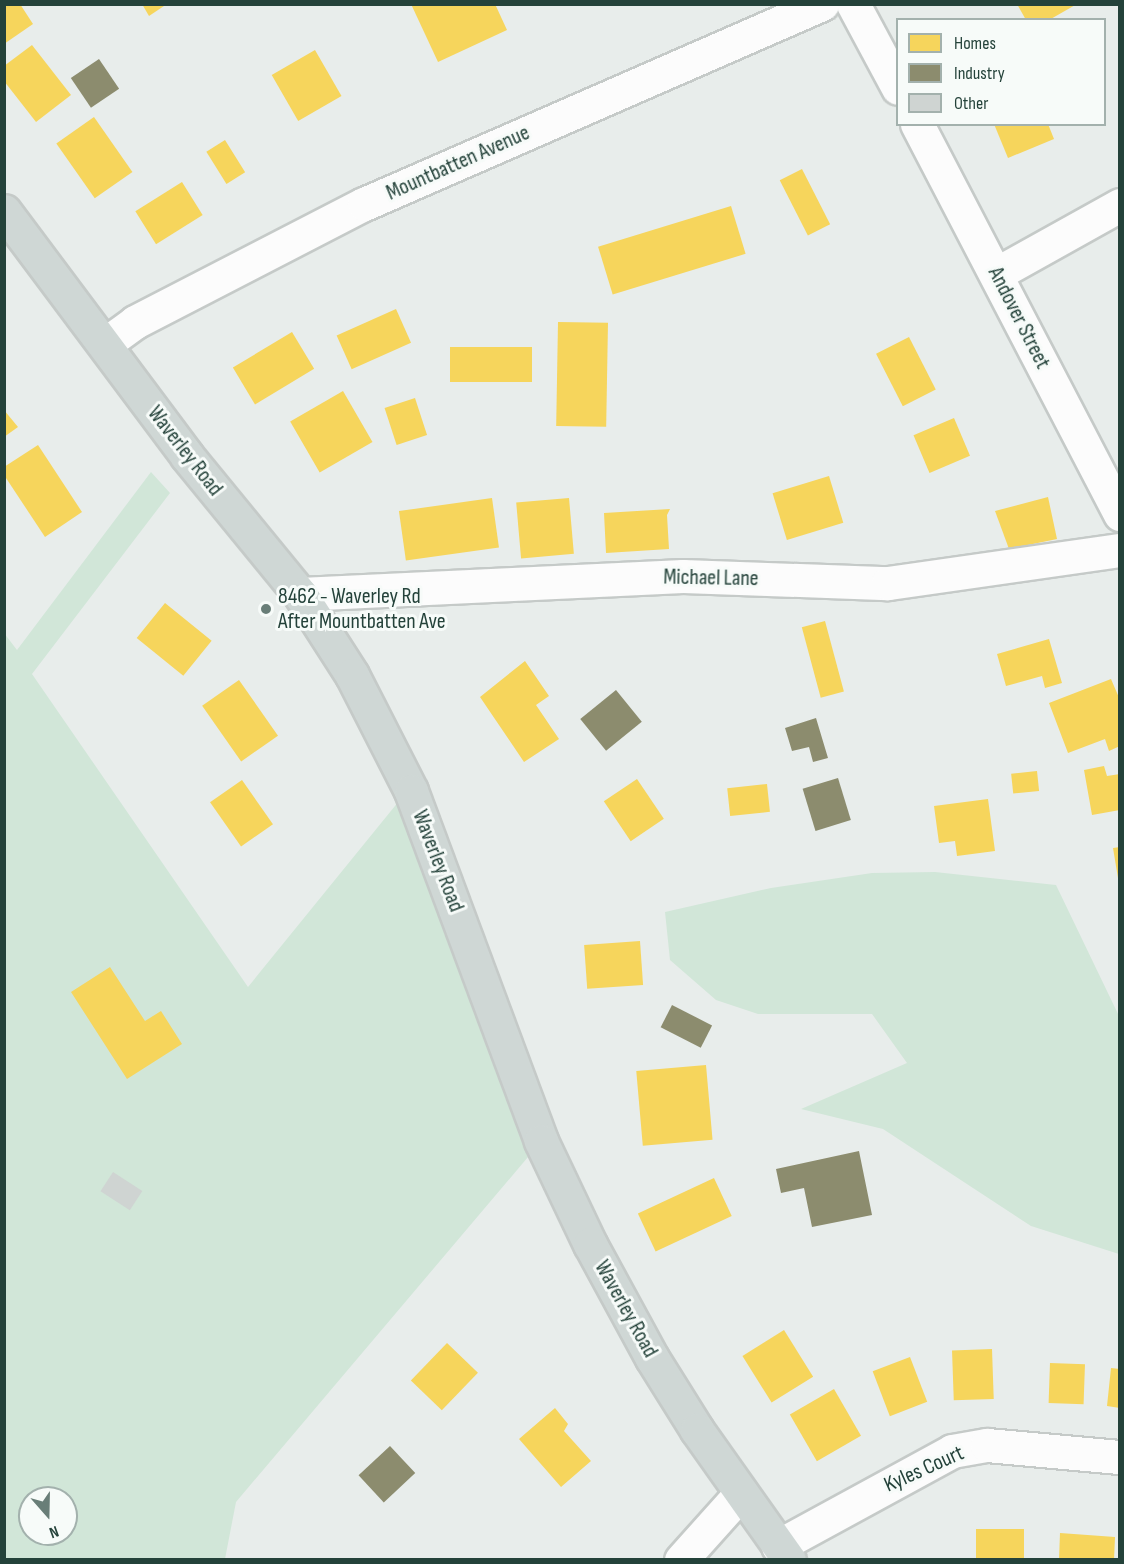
<!DOCTYPE html>
<style>
body{margin:0}
#map{position:relative;width:1124px;height:1564px;overflow:hidden;background:#e8edeb;font-family:"Sofia Sans Condensed",sans-serif}
div>[style]{position:absolute}
[style*='--x']{left:calc(var(--x)*1px);top:calc(var(--y)*1px);width:calc(var(--w)*1px);rotate:calc(var(--a)*1deg)}
.green>*{inset:0;background:#d1e6d8}
.homes>*{inset:0;background:#f6d55c;transform-origin:0 0}
.industry>*{inset:0;background:#8c8c6e;transform-origin:0 0}
.building>*{inset:0;background:#cfd4d2;transform-origin:0 0}
.roads{filter:drop-shadow(2px 0 #c5cac8) drop-shadow(-2px 0 #c5cac8) drop-shadow(0 2px #c5cac8) drop-shadow(0 -2px #c5cac8)}
.minor>*{height:33px;margin:-16.5px;padding:0 16.5px;transform-origin:16.5px;border-radius:16.5px;background:#fcfcfc}
.major>*{height:33px;margin:-16.5px;padding:0 16.5px;transform-origin:16.5px;border-radius:16.5px;background:#cfd7d5}
.dots>*{width:16px;height:16px;translate:-50% -50%;box-sizing:border-box;border:3px solid #f7fbf9;border-radius:50%}
span{translate:-50% -50%;white-space:nowrap;text-align:center;line-height:1.15;-webkit-text-stroke:6px #f7fbf9;paint-order:stroke}
.street-label{font-size:22px;color:#24423a}
.poi-label{font-size:22px;color:#24423a}
.left{translate:0 -50%;text-align:left}
.frame{position:absolute;inset:0;border:6px solid #24423a;pointer-events:none}
.legend{position:absolute;left:896px;top:18px;width:210px;height:108px;box-sizing:border-box;background:#f7fbf9;border:2px solid #a3b1ad;margin:0;padding:8px 10px;list-style:none;font-size:18px;color:#24423a}
.legend li{display:flex;align-items:center;gap:12px;height:30px}
.legend b{width:30px;border:2px solid #a3b1ad}
.north{position:absolute;left:18px;top:1486px;width:60px;height:60px;box-sizing:border-box;background:#f7fbf9;border:2px solid #a3b1ad;border-radius:50%;rotate:160deg;font-size:16px;font-weight:700;line-height:24px;text-align:center;color:#24423a}
.north::after{content:'';display:block;margin:auto;width:21px;height:27px;background:#697e78;clip-path:polygon(50% 0,100% 100%,50% 72%,0 100%)}
</style>
<div id="map">
<div class="green">
<div style="clip-path:polygon(evenodd,151px 472px,170px 493px,32px 674px,248px 987px,399px 801px,528px 1157px,236px 1502px,225px 1559px,5px 1559px,4px 633px,17px 650px,151px 472px,30px 1498px,66px 1498px,66px 1534px,30px 1534px,30px 1498px)"></div>
<div style="clip-path:polygon(935px 872px,1056px 885px,1119px 1016px,1119px 1254px,1031px 1226px,883px 1129px,801px 1109px,907px 1063px,872px 1014px,758px 1014px,716px 1000px,670px 960px,665px 912px,771px 888px,872px 873px)"></div>
</div>
<div class="homes">
<div style="clip-path:polygon(4px 4px,20px 4px,33px 24px,4px 44px)"></div>
<div style="clip-path:polygon(142px 4px,167px 4px,149px 16px)"></div>
<div style="clip-path:polygon(411px 4px,495px 4px,507px 30px,438px 62px)"></div>
<div style="clip-path:polygon(1017px 4px,1077px 4px,1049px 20px,1026px 20px)"></div>
<div style="clip-path:polygon(32px 45px,71px 95px,36px 122px,4px 81px,4px 66px)"></div>
<div style="left:315px;top:50px;width:53px;height:50px;rotate:60deg"></div>
<div style="left:94px;top:117px;width:67px;height:46px;rotate:55deg"></div>
<div style="clip-path:polygon(994px 124px,1048px 124px,1054px 139px,1008px 158px)"></div>
<div style="left:225px;top:140px;width:38px;height:22px;rotate:58deg"></div>
<div style="left:802px;top:169px;width:62px;height:25px;rotate:63deg"></div>
<div style="left:182px;top:182px;width:39px;height:55px;rotate:58deg"></div>
<div style="left:731px;top:206px;width:50px;height:139px;rotate:73deg"></div>
<div style="left:396px;top:309px;width:37px;height:65px;rotate:66deg"></div>
<div style="left:558px;top:322px;width:50px;height:104px;rotate:1deg"></div>
<div style="left:292px;top:332px;width:43px;height:69px;rotate:59deg"></div>
<div style="left:909px;top:337px;width:59px;height:37px;rotate:63deg"></div>
<div style="left:532px;top:347px;width:35px;height:82px;rotate:90deg"></div>
<div style="left:343px;top:391px;width:59px;height:61px;rotate:60deg"></div>
<div style="left:415px;top:398px;width:39px;height:32px;rotate:72deg"></div>
<div style="clip-path:polygon(4px 410px,18px 427px,4px 437px)"></div>
<div style="left:954px;top:418px;width:41px;height:44px;rotate:67deg"></div>
<div style="clip-path:polygon(38px 445px,82px 512px,45px 537px,4px 475px,4px 467px)"></div>
<div style="left:829px;top:476px;width:49px;height:59px;rotate:73deg"></div>
<div style="clip-path:polygon(1048px 497px,1057px 539px,1009px 549px,995px 511px)"></div>
<div style="left:492px;top:498px;width:50px;height:94px;rotate:82deg"></div>
<div style="left:569px;top:498px;width:56px;height:53px;rotate:85deg"></div>
<div style="clip-path:polygon(670px 509px,667px 515px,669px 549px,606px 553px,604px 513px)"></div>
<div style="left:165px;top:603px;width:60px;height:45px;rotate:39deg"></div>
<div style="left:825px;top:621px;width:73px;height:24px;rotate:75deg"></div>
<div style="clip-path:polygon(1049px 639px,1062px 683px,1045px 688px,1042px 676px,1006px 686px,997px 654px)"></div>
<div style="clip-path:polygon(525px 661px,549px 696px,536px 705px,559px 739px,524px 762px,480px 697px)"></div>
<div style="clip-path:polygon(1111px 679px,1120px 700px,1120px 746px,1109px 751px,1105px 739px,1068px 753px,1049px 703px)"></div>
<div style="left:239px;top:680px;width:68px;height:45px;rotate:55deg"></div>
<div style="clip-path:polygon(1104px 766px,1107px 776px,1120px 774px,1120px 810px,1092px 815px,1084px 770px)"></div>
<div style="left:1037px;top:771px;width:20px;height:26px;rotate:84deg"></div>
<div style="left:637px;top:779px;width:48px;height:40px;rotate:56deg"></div>
<div style="left:242px;top:780px;width:54px;height:39px;rotate:55deg"></div>
<div style="left:767px;top:784px;width:28px;height:40px;rotate:84deg"></div>
<div style="clip-path:polygon(988px 799px,995px 851px,957px 856px,955px 841px,939px 843px,934px 806px)"></div>
<div style="clip-path:polygon(1120px 847px,1120px 877px,1118px 878px,1113px 848px)"></div>
<div style="left:640px;top:941px;width:44px;height:56px;rotate:86deg"></div>
<div style="clip-path:polygon(110px 967px,145px 1021px,161px 1011px,182px 1044px,127px 1079px,71px 992px)"></div>
<div style="left:706px;top:1065px;width:75px;height:70px;rotate:85deg"></div>
<div style="left:714px;top:1178px;width:42px;height:84px;rotate:65deg"></div>
<div style="left:784px;top:1330px;width:55px;height:49px;rotate:58deg"></div>
<div style="left:447px;top:1343px;width:43px;height:52px;rotate:44deg"></div>
<div style="left:992px;top:1349px;width:50px;height:40px;rotate:88deg"></div>
<div style="left:910px;top:1357px;width:48px;height:40px;rotate:69deg"></div>
<div style="left:1050px;top:1363px;width:35px;height:40px;rotate:2deg"></div>
<div style="clip-path:polygon(1111px 1368px,1120px 1369px,1120px 1408px,1107px 1406px)"></div>
<div style="left:834px;top:1389px;width:54px;height:51px;rotate:60deg"></div>
<div style="clip-path:polygon(555px 1408px,568px 1424px,564px 1431px,591px 1461px,561px 1487px,519px 1439px)"></div>
<div style="left:1024px;top:1529px;width:31px;height:48px;rotate:90deg"></div>
<div style="clip-path:polygon(1060px 1533px,1115px 1537px,1114px 1560px,1059px 1560px)"></div>
</div>
<div class="industry">
<div style="left:99px;top:59px;width:36px;height:34px;rotate:56deg"></div>
<div style="left:616px;top:690px;width:41px;height:46px;rotate:51deg"></div>
<div style="clip-path:polygon(816px 718px,828px 758px,813px 762px,809px 747px,792px 751px,785px 728px)"></div>
<div style="left:838px;top:778px;width:44px;height:37px;rotate:73deg"></div>
<div style="left:672px;top:1005px;width:45px;height:25px;rotate:27deg"></div>
<div style="clip-path:polygon(859px 1151px,872px 1215px,812px 1227px,804px 1188px,781px 1193px,776px 1169px)"></div>
<div style="left:390px;top:1446px;width:37px;height:43px;rotate:47deg"></div>
</div>
<div class="building">
<div style="left:113px;top:1172px;width:35px;height:23px;rotate:33deg"></div>
</div>
<div class="roads">
<div class="minor">
<div style="--x:853;--y:4;--w:95;--a:61.8"></div>
<div style="--x:917;--y:124;--w:440;--a:62.5"></div>
<div style="--x:996;--y:274;--w:142;--a:-29.1"></div>
<div style="--x:105;--y:344;--w:37;--a:-36"></div>
<div style="--x:135;--y:322;--w:258;--a:-27.3"></div>
<div style="--x:364;--y:204;--w:500;--a:-23.6"></div>
<div style="--x:300;--y:594;--w:383;--a:-2.7"></div>
<div style="--x:683;--y:576;--w:205;--a:2"></div>
<div style="--x:888;--y:583;--w:234;--a:-8.1"></div>
<div style="--x:778;--y:1546;--w:198;--a:-28.6"></div>
<div style="--x:952;--y:1451;--w:36;--a:-10"></div>
<div style="--x:987;--y:1445;--w:134;--a:5.2"></div>
<div style="--x:681;--y:1560;--w:90;--a:-48.2"></div>
</div>
<div class="major">
<div style="--x:4;--y:211;--w:306;--a:53.2"></div>
<div style="--x:187;--y:456;--w:178;--a:50.7"></div>
<div style="--x:300;--y:594;--w:96;--a:57.3"></div>
<div style="--x:352;--y:675;--w:130;--a:63"></div>
<div style="--x:411;--y:791;--w:373;--a:69.6"></div>
<div style="--x:541;--y:1141;--w:114;--a:64.6"></div>
<div style="--x:590;--y:1244;--w:130;--a:61.5"></div>
<div style="--x:652;--y:1358;--w:85;--a:58"></div>
<div style="--x:697;--y:1430;--w:159;--a:54.7"></div>
</div>
</div>
<div class="dots">
<div style="left:266px;top:609px;background:#697e78"></div>
</div>
<div class="street-label">
<span style="left:458px;top:163px;rotate:-24deg">Mountbatten Avenue</span>
<span style="left:1019px;top:318px;rotate:63deg">Andover Street</span>
<span style="left:185px;top:451px;rotate:52deg">Waverley Road</span>
<span style="left:711px;top:578px;rotate:1deg">Michael Lane</span>
<span style="left:438px;top:861px;rotate:69deg">Waverley Road</span>
<span style="left:626px;top:1309px;rotate:61deg">Waverley Road</span>
<span style="left:924px;top:1469px;rotate:-24deg">Kyles Court</span>
</div>
<div class="poi-label">
<span class="left" style="left:278px;top:609px">8462 - Waverley Rd<br>After Mountbatten Ave</span>
</div>
<div class="frame"></div>
<ul class="legend">
<li><b style="height:16px;background:#f6d55c"></b>Homes</li>
<li><b style="height:16px;background:#8c8c6e"></b>Industry</li>
<li><b style="height:16px;background:#cfd4d2"></b>Other</li>
</ul>
<div class="north">N</div>
</div>
